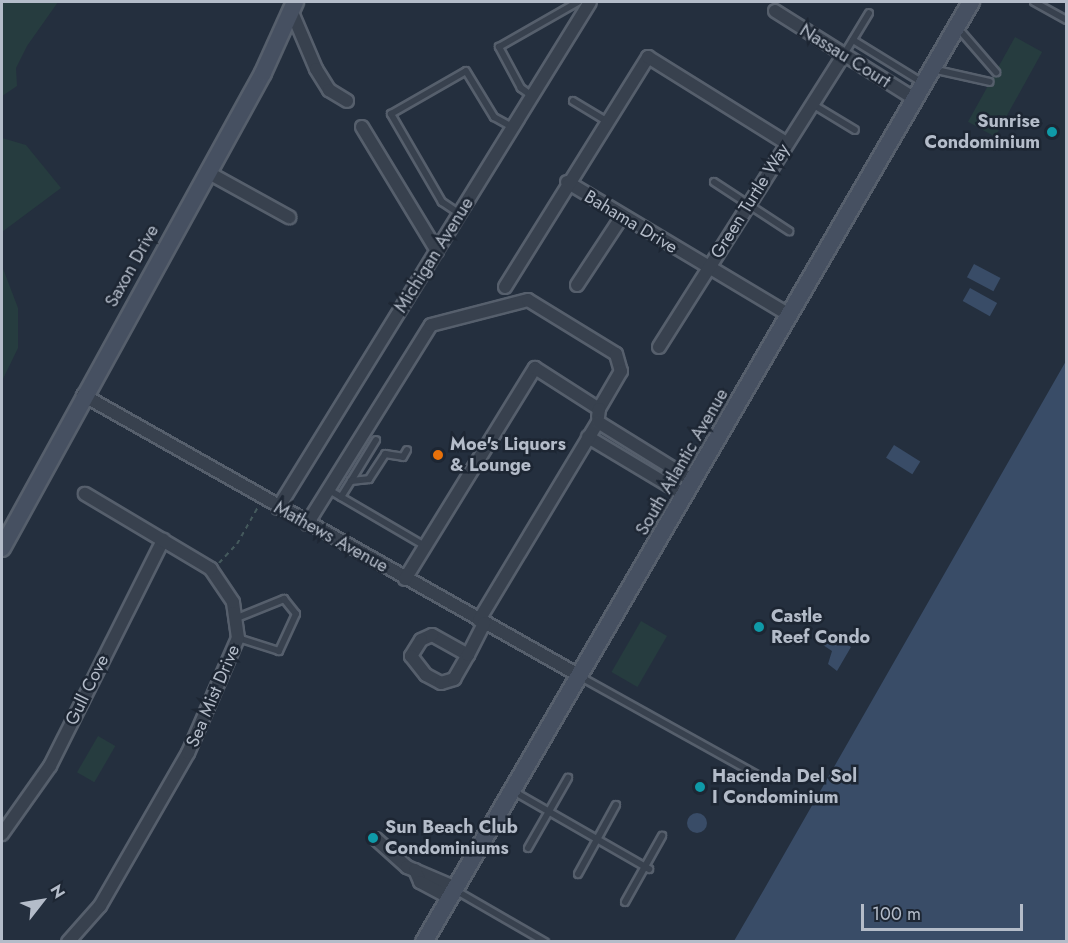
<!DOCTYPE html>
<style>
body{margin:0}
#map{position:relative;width:1068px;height:943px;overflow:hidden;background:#242f3e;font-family:Jost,sans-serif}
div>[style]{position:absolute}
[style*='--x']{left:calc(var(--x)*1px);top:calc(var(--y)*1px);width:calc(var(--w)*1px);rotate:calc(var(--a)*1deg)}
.green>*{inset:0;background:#263c3f;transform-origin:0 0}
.water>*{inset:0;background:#394c67;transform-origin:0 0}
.round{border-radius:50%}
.path>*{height:2px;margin-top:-1px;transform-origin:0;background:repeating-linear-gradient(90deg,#44595c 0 4.5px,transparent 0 9px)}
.roads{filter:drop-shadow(2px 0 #565f6c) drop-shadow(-2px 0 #565f6c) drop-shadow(0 2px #565f6c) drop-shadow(0 -2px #565f6c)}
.lane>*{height:6px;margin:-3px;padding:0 3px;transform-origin:3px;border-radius:3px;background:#38414e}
.street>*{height:12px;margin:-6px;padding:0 6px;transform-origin:6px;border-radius:6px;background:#38414e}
.secondary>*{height:16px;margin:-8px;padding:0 8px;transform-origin:8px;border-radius:8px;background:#465061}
.dots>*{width:16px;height:16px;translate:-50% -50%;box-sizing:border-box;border:3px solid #1d2633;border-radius:50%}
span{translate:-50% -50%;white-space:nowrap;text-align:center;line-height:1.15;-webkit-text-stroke:5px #1d2633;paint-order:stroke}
.street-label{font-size:18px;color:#b4bcc9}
.poi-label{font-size:18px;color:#b4bcc9;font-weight:700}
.right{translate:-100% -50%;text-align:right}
.left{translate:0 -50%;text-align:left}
.frame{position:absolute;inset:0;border:3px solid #b4bcc9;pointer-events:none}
.north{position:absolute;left:12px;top:871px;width:60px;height:60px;-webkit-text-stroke:4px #1d2633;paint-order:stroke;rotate:59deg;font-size:16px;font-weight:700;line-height:24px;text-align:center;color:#b4bcc9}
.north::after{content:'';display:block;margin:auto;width:21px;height:27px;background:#b4bcc9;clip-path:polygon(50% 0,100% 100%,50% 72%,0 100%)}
.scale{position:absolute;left:861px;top:904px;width:162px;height:27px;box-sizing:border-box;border:3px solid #b4bcc9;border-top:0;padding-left:8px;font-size:18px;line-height:21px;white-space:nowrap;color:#b4bcc9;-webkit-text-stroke:4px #1d2633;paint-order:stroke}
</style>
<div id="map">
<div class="green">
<div style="clip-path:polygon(2px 2px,58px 2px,27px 46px,16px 68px,17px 86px,2px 96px)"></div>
<div style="left:1015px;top:37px;width:31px;height:97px;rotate:29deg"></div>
<div style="clip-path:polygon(2px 138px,26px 145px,61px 188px,2px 232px)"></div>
<div style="clip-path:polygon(2px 266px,18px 308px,18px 348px,2px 381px)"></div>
<div style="left:641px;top:621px;width:30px;height:59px;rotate:30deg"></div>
<div style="left:98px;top:736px;width:20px;height:42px;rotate:30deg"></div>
</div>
<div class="water">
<div style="left:974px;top:264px;width:30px;height:15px;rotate:28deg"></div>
<div style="left:970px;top:288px;width:31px;height:15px;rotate:29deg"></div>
<div style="clip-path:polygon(1066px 361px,1066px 941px,734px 941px,766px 886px)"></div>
<div style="left:894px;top:445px;width:31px;height:15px;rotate:32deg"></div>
<div style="clip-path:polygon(830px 634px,851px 647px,837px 671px,828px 664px,832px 651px,823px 645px)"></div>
<div class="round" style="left:687px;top:813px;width:20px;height:20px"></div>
</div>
<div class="path">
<div style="--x:219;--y:563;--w:26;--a:-47"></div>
<div style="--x:237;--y:544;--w:43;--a:-60.4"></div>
</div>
<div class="roads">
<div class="lane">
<div style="--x:1034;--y:2;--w:37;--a:29"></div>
<div style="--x:957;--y:27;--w:60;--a:49.1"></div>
<div style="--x:853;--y:40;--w:82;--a:31.6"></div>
<div style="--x:843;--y:56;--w:50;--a:-58.8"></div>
<div style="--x:932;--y:69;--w:59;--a:12.6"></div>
<div style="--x:532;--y:96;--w:14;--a:-144"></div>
<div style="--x:521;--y:88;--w:47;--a:-118.2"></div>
<div style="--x:499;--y:47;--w:91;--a:-29.7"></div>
<div style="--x:573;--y:101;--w:39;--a:31"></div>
<div style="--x:812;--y:104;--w:50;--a:31.2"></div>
<div style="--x:714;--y:182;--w:90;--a:33.2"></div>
<div style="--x:460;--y:214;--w:22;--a:-146"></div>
<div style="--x:442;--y:202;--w:102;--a:-120.1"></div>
<div style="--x:391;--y:114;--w:86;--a:-29.8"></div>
<div style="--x:466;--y:71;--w:54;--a:58.7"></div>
<div style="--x:494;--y:117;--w:21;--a:29"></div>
<div style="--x:351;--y:481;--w:48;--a:-58.6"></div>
<div style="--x:329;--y:490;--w:111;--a:30.3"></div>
<div style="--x:341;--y:497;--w:19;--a:-58"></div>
<div style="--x:351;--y:481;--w:18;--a:-6"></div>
<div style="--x:369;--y:479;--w:30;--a:-57"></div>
<div style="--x:385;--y:454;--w:18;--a:9"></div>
<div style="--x:403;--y:457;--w:8;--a:-60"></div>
<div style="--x:237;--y:618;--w:51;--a:-22"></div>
<div style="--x:284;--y:599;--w:19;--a:51"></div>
<div style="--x:296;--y:614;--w:41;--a:114.7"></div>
<div style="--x:279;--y:651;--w:43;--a:-162.4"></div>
<div style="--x:581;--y:677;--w:204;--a:29.1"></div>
<div style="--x:513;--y:791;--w:157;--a:29.8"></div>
<div style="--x:528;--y:848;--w:81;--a:-60.3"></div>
<div style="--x:578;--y:874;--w:79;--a:-61.2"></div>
<div style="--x:455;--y:890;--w:104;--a:30"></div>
<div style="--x:625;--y:902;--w:76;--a:-60.7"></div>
</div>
<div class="street">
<div style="--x:291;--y:10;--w:64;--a:67"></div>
<div style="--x:316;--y:69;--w:25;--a:58"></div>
<div style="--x:329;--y:90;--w:21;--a:31"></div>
<div style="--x:775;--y:11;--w:165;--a:32.2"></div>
<div style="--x:362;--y:127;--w:145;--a:58.8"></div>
<div style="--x:207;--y:172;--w:94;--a:28.8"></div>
<div style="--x:567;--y:182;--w:259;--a:30.9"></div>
<div style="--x:577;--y:285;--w:80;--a:-56.7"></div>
<div style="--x:505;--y:287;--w:271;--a:-58.1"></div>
<div style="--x:648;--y:57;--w:163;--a:31.9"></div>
<div style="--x:659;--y:347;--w:344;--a:-57.7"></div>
<div style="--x:83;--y:395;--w:571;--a:29.48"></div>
<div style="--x:588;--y:437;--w:113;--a:30.9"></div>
<div style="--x:278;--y:508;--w:594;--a:-58.34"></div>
<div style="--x:307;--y:524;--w:234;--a:-58.1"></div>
<div style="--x:431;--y:325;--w:100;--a:-14.5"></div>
<div style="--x:528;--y:300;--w:103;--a:31.5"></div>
<div style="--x:616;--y:354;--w:18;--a:74"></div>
<div style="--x:621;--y:371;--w:44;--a:120.1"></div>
<div style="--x:405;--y:579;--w:248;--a:-58.4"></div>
<div style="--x:535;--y:368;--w:76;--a:32.6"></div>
<div style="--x:599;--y:409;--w:8;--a:97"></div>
<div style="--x:479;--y:620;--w:231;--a:-59"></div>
<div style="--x:598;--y:422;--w:112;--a:31.8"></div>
<div style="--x:468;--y:655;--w:41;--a:-150.9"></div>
<div style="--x:432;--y:635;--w:12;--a:156"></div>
<div style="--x:421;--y:640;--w:19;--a:122"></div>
<div style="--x:411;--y:656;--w:24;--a:52"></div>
<div style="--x:426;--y:675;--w:17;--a:28"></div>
<div style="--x:441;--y:683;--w:14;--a:-17"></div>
<div style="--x:454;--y:679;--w:28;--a:-60"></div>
<div style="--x:468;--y:655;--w:36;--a:-63"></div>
<div style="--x:2;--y:834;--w:83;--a:-54.8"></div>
<div style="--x:50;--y:766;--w:253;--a:-63.4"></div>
<div style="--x:376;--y:839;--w:42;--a:42.1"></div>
<div style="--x:407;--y:867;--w:53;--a:23.2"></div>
<div style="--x:415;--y:870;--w:13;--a:67"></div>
<div style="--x:420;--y:882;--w:34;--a:28"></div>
<div style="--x:68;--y:942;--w:48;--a:-48.4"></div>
<div style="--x:100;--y:906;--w:177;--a:-60.1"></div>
<div style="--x:188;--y:753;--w:125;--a:-66.5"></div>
<div style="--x:238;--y:638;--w:36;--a:-98"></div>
<div style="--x:233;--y:602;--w:40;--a:-124"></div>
<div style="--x:211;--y:569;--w:147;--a:-149.2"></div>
</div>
<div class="secondary">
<div style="--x:2;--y:548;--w:542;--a:-61.21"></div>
<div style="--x:263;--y:73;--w:78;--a:-65.7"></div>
<div style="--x:424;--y:942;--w:1088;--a:-59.8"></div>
</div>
</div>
<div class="dots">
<div style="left:1052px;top:132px;background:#0f9aa8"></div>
<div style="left:438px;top:455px;background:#e8710a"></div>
<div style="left:759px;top:627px;background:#0f9aa8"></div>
<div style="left:700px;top:787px;background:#0f9aa8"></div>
<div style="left:373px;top:838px;background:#0f9aa8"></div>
</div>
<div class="street-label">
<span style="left:845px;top:56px;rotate:32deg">Nassau Court</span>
<span style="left:750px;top:201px;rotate:-58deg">Green Turtle Way</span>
<span style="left:631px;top:222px;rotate:31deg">Bahama Drive</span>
<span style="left:434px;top:255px;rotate:-58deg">Michigan Avenue</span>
<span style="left:132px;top:266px;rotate:-61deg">Saxon Drive</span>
<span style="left:682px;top:462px;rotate:-60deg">South Atlantic Avenue</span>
<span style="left:331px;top:537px;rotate:29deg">Mathews Avenue</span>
<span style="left:87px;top:690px;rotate:-64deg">Gull Cove</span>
<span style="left:213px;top:696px;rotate:-67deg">Sea Mist Drive</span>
</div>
<div class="poi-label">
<span class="right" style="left:1040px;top:132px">Sunrise<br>Condominium</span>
<span class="left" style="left:450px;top:455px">Moe's Liquors<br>&amp; Lounge</span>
<span class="left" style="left:771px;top:627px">Castle<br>Reef Condo</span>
<span class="left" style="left:712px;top:787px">Hacienda Del Sol<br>I Condominium</span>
<span class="left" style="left:385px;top:838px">Sun Beach Club<br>Condominiums</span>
</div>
<div class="frame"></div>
<div class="north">N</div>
<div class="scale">100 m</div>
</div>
